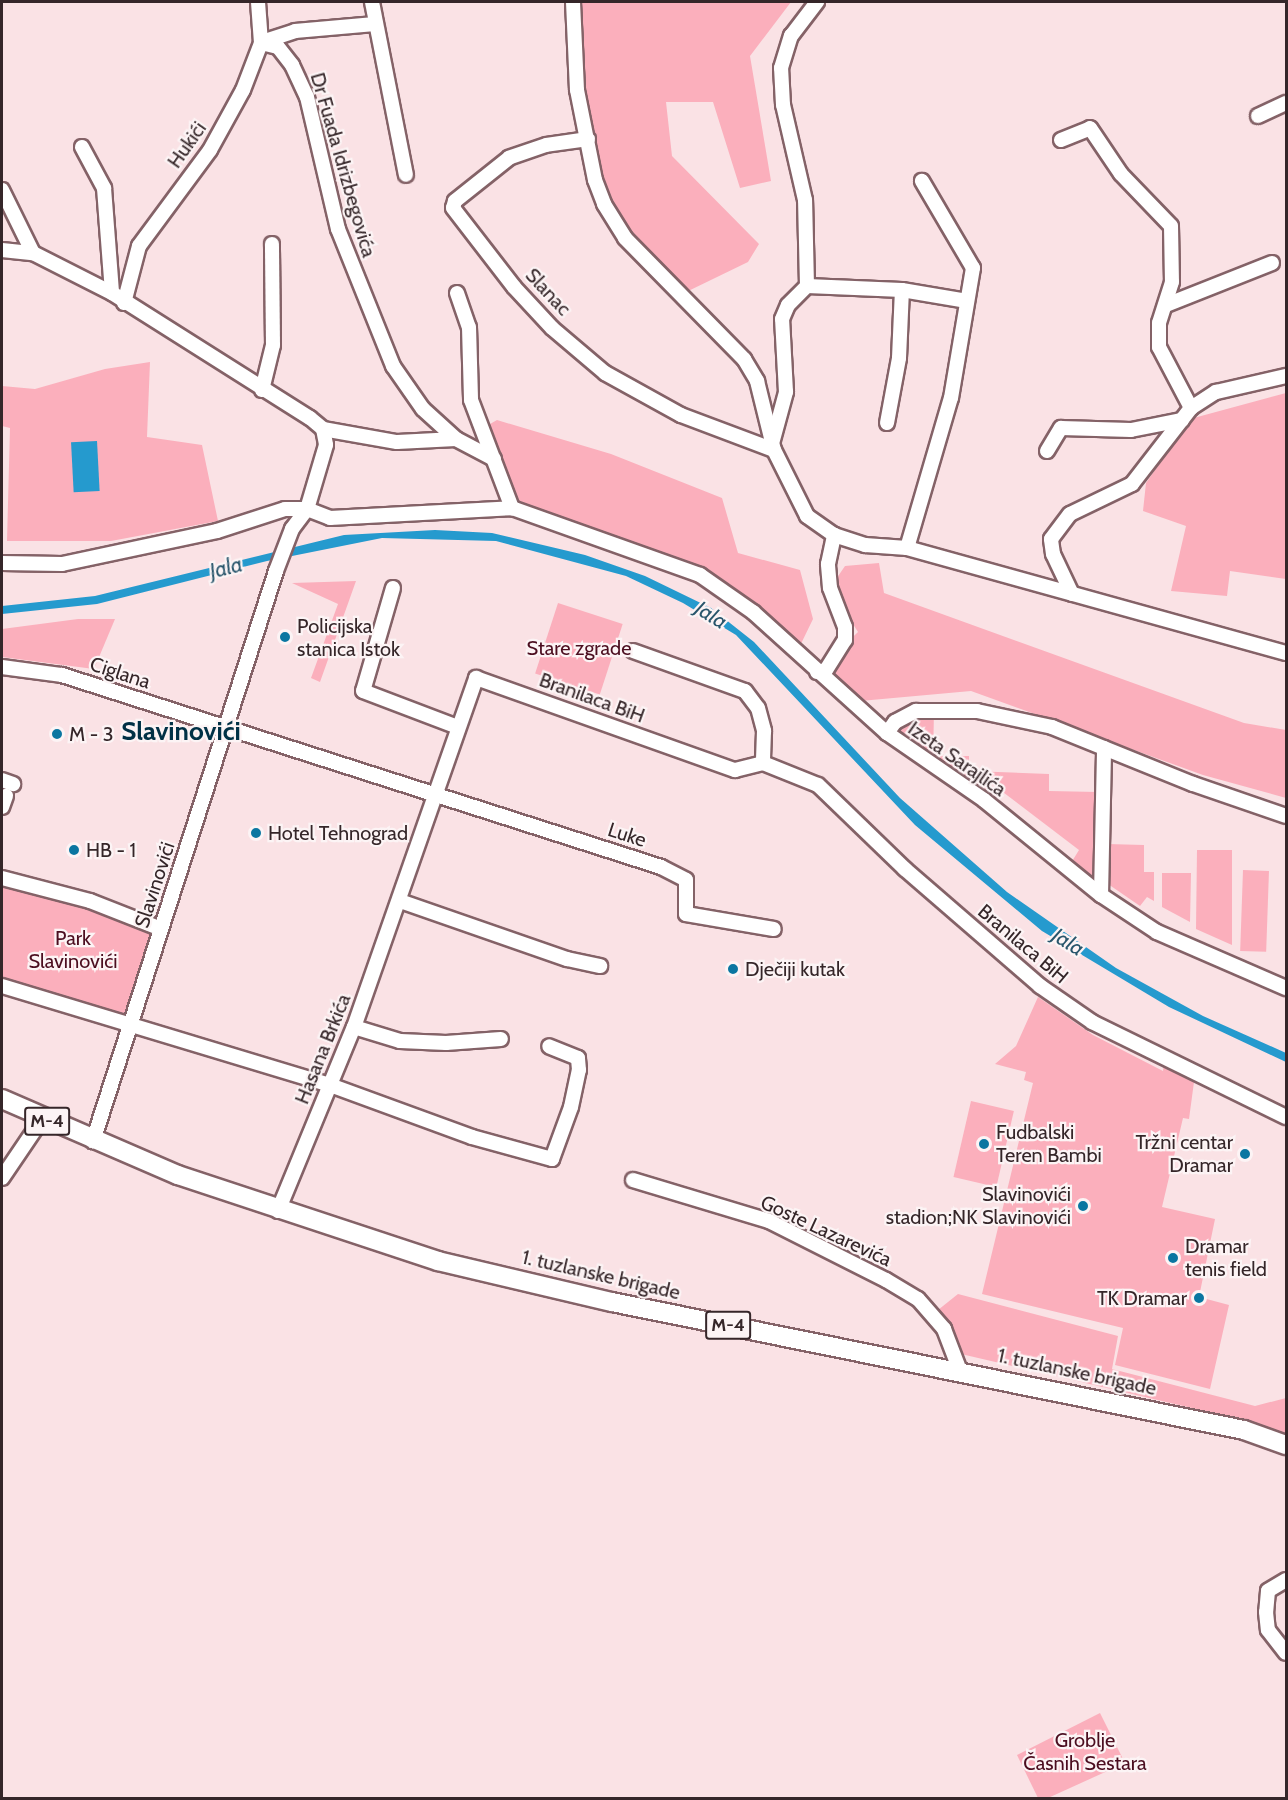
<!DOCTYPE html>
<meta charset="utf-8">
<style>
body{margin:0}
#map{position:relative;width:1288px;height:1800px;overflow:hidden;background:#fae2e5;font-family:Cabin,sans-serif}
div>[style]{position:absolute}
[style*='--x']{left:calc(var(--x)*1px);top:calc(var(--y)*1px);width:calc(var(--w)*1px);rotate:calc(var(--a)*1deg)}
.green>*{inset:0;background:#fbafbc;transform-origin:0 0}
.water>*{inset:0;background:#259ace;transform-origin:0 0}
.roads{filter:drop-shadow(2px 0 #846267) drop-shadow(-2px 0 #846267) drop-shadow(0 2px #846267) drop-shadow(0 -2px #846267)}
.minor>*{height:14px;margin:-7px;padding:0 7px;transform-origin:7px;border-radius:7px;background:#fff}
.major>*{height:18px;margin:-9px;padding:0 9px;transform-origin:9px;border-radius:9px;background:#fff}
.dots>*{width:16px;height:16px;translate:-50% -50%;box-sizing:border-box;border:3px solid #fcf4f5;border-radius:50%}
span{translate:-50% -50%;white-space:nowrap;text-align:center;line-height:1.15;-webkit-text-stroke:4.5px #fcf4f5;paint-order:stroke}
.shield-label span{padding:2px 4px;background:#fcf4f5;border:2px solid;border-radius:4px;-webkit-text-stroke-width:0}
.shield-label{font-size:18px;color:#352629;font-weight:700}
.street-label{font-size:20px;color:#352629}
.poi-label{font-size:20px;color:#352629}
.left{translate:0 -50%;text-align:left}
.right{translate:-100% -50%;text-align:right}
.park-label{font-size:20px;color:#4c0e20}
.water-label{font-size:21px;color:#29566c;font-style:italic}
.district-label{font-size:26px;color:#013146;font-weight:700}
.frame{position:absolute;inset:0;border:3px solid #352629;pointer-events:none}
</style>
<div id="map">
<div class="green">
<div style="clip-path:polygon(573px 2px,791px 2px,750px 56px,771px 181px,740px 188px,713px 102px,666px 102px,672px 156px,759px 244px,748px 262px,680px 295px,613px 221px,588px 139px)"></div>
<div style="clip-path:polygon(150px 362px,147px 437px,202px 445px,218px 521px,111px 541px,7px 541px,10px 428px,2px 426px,2px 386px,35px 389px,105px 369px)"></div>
<div style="clip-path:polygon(1286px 393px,1286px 579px,1230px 571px,1227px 596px,1171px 591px,1186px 526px,1143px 511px,1146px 483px,1190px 419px)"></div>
<div style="clip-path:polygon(497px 420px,611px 454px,722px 498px,738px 553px,800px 570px,813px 619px,797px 652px,691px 568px,508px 497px,483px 428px)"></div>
<div style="clip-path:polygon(879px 563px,884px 593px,1244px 723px,1286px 730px,1286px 798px,1203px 775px,971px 691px,849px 702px,817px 672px,858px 632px,830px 588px,845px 566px)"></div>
<div style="clip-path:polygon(356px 581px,320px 682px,311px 678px,338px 604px,292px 583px)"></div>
<div style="left:558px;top:603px;width:68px;height:74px;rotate:18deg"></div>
<div style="clip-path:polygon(78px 619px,115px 619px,94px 669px,2px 657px,2px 629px)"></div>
<div style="clip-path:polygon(934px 710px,933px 760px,899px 739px,892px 726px)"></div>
<div style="clip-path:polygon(939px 756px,969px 756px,969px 782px,939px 762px)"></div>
<div style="clip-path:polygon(971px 771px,1049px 774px,1049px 791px,1098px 792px,1096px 876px,1090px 877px,1071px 863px,1079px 850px,991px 783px,984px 795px,970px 785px)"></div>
<div style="clip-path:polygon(1107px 844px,1144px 845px,1144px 872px,1154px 872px,1154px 901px,1147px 897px,1140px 906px,1108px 884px)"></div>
<div style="clip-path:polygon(1197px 850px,1232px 850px,1232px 945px,1196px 929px)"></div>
<div style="left:1243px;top:870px;width:26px;height:81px;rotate:2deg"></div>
<div style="clip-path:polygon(1162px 873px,1191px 873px,1190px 922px,1162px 907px)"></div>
<div style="clip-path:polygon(2px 878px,161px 929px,128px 1025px,2px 986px)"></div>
<div style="clip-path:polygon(1038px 997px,1093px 1035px,1163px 1071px,1164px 1063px,1194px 1082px,1189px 1119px,1183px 1118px,1162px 1207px,1215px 1219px,1199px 1297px,1229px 1305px,1210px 1389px,1115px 1365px,1123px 1328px,982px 1294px,1033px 1083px,1024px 1080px,1026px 1072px,995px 1064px,1016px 1046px)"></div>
<div style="left:971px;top:1101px;width:44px;height:78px;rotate:13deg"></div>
<div style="clip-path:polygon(958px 1294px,1118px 1336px,1112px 1369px,1255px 1406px,1286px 1398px,1286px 1435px,1196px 1409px,961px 1354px,947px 1340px,933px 1314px)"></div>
<div style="clip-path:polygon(1100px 1713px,1125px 1763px,1048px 1798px,1038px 1798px,1017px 1755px)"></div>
</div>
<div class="water">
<div style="left:97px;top:441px;width:50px;height:26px;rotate:87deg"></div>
<div style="clip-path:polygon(435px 530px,492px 533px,585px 555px,645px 576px,711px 608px,754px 642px,900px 798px,1007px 892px,1116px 968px,1203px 1016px,1286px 1053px,1286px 1062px,1169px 1007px,1042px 931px,915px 825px,736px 635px,683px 603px,626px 576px,496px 541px,382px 538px,267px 561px,97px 604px,2px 614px,2px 606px,95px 596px,344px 535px)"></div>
</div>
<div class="roads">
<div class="minor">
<div style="--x:372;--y:2;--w:176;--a:78.9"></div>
<div style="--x:573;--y:2;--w:88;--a:87.4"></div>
<div style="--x:577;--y:90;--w:92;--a:78.7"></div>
<div style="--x:595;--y:180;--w:26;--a:69"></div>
<div style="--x:604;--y:204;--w:40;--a:58"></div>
<div style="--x:625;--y:238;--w:170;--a:45.5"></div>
<div style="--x:744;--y:359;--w:26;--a:59"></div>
<div style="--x:757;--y:381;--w:71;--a:76.2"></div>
<div style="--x:774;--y:450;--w:74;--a:63.4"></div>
<div style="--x:807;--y:516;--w:33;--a:35"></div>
<div style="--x:834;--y:535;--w:33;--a:18"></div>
<div style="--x:865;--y:545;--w:42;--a:4.1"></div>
<div style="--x:907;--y:548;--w:393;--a:15.5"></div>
<div style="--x:262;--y:42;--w:35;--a:-18"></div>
<div style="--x:295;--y:31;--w:80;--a:-5"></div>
<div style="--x:261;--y:43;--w:17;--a:13"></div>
<div style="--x:278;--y:47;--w:23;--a:52"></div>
<div style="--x:292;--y:65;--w:35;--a:65"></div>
<div style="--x:307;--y:97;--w:136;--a:76.8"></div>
<div style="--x:338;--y:229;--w:148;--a:68.1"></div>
<div style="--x:393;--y:366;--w:52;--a:55.1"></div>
<div style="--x:423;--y:409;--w:45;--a:42.3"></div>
<div style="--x:456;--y:439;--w:43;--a:27.8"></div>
<div style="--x:1258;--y:116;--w:31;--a:-25"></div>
<div style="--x:588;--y:139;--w:42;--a:171.9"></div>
<div style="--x:546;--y:145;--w:39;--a:161"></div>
<div style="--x:509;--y:158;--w:69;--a:141.5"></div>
<div style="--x:455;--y:201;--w:7;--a:106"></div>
<div style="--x:453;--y:208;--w:100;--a:52.3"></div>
<div style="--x:514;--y:287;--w:56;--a:47.2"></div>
<div style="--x:552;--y:328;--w:70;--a:40.3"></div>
<div style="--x:605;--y:373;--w:87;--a:28.9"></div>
<div style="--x:681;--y:415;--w:99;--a:20.6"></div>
<div style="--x:1061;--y:140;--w:31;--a:-22"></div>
<div style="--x:1090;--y:128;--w:55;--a:56"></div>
<div style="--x:1121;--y:174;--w:72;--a:46.1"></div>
<div style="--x:1171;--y:226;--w:56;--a:89"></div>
<div style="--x:1172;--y:282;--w:43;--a:107.6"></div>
<div style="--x:1159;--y:323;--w:24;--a:90"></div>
<div style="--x:1159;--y:347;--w:69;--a:62.3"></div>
<div style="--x:82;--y:147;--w:47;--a:61.8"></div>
<div style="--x:104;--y:188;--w:105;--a:85.6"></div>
<div style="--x:2;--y:190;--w:70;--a:63.8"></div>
<div style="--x:2;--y:250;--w:31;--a:6"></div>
<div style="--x:33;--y:253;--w:89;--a:26.9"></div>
<div style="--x:112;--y:293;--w:234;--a:32.3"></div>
<div style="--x:310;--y:418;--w:17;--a:40"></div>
<div style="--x:323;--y:429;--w:16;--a:79"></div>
<div style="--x:326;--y:445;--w:67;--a:106.5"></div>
<div style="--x:307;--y:509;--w:25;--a:127"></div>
<div style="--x:292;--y:529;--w:45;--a:110.9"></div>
<div style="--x:276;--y:571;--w:599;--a:107.8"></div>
<div style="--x:807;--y:286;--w:95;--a:2.4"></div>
<div style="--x:902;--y:290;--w:66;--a:9.6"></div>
<div style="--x:457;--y:293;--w:36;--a:71"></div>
<div style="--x:469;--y:327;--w:73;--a:88.4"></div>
<div style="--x:471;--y:400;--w:116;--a:69.2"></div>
<div style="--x:124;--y:303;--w:59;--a:-75.3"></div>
<div style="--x:139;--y:246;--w:119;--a:-53.5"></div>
<div style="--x:210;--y:150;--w:68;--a:-61.2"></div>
<div style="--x:243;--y:90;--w:50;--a:-69"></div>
<div style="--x:261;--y:43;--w:41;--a:-94.2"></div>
<div style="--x:1166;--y:305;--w:114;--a:-21.6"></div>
<div style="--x:262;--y:390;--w:46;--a:-76.3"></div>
<div style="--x:273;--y:345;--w:101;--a:-90.6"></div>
<div style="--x:887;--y:423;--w:66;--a:-79.5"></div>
<div style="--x:899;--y:358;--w:68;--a:-87.5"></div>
<div style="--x:323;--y:429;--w:75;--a:10"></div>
<div style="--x:397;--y:442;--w:59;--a:-2.9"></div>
<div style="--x:773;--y:440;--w:50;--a:-74.8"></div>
<div style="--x:786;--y:392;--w:73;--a:-93.1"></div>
<div style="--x:782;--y:319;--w:15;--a:-67"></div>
<div style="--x:788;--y:305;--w:27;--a:-45"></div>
<div style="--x:807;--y:286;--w:86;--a:-91.3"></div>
<div style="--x:805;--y:200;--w:98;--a:-103"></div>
<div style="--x:783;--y:105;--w:37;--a:-93"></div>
<div style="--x:781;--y:68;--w:34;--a:-73"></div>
<div style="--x:791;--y:36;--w:43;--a:-52.6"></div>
<div style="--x:1047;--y:451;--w:27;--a:-59"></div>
<div style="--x:1061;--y:428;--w:70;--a:1.6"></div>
<div style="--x:1131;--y:430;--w:52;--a:-11.1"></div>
<div style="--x:907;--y:548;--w:156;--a:-73.7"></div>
<div style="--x:951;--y:398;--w:132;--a:-80.4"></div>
<div style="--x:973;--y:268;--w:101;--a:-120.4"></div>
<div style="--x:2;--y:563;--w:60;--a:1"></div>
<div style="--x:62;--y:564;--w:158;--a:-12"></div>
<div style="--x:217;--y:531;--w:71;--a:-17.9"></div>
<div style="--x:285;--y:509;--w:22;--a:0"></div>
<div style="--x:307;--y:509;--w:25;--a:21"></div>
<div style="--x:330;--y:518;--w:182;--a:-3.1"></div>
<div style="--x:512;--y:508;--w:200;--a:19.6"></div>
<div style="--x:700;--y:575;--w:65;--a:34.9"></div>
<div style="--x:753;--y:612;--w:181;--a:42.1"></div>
<div style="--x:887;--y:733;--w:118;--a:34.6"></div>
<div style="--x:984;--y:800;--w:151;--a:39.1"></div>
<div style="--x:1101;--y:895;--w:67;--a:33.5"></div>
<div style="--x:1157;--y:932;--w:141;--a:23.5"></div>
<div style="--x:393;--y:588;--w:107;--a:106.2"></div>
<div style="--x:363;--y:691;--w:102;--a:20.8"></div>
<div style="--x:1072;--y:594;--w:44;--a:-115.4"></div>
<div style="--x:1053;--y:554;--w:15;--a:-98"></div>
<div style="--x:1051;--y:539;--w:31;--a:-53"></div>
<div style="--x:1070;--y:514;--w:69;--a:-25.8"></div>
<div style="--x:1132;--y:484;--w:96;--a:-52.2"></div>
<div style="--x:1191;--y:408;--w:30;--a:-33"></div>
<div style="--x:1216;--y:392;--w:72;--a:-12.9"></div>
<div style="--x:633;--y:651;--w:119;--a:19.7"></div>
<div style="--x:745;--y:691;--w:21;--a:53"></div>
<div style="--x:758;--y:708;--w:24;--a:75"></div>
<div style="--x:764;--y:731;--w:32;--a:92"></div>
<div style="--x:2;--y:667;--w:61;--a:7.6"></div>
<div style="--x:62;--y:675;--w:629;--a:17.77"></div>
<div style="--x:661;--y:867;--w:28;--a:27"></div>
<div style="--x:686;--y:880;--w:34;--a:90"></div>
<div style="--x:686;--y:914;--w:89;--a:9.7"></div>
<div style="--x:817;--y:672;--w:9;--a:-13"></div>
<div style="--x:826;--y:670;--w:36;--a:-58"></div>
<div style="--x:845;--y:640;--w:13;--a:-90"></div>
<div style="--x:845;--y:627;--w:42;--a:-111"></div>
<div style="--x:830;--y:588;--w:24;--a:-95"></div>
<div style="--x:828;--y:564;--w:30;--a:-78"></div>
<div style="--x:887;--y:733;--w:14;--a:-54"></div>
<div style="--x:895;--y:722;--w:24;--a:-28"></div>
<div style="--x:916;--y:711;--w:61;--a:0"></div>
<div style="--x:977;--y:711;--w:77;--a:12"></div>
<div style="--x:1052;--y:727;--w:152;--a:22"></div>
<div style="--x:1193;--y:784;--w:98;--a:19"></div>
<div style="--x:2;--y:780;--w:12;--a:20"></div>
<div style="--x:2;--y:807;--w:12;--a:-70"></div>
<div style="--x:2;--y:878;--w:91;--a:14.6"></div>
<div style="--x:90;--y:901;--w:76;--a:21.5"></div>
<div style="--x:1101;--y:895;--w:147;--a:-88.8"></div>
<div style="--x:400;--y:901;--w:177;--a:19.2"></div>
<div style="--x:567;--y:959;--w:34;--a:12"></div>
<div style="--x:2;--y:986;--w:343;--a:16.8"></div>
<div style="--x:330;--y:1085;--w:151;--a:20.1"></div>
<div style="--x:472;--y:1137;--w:83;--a:15.4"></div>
<div style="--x:552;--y:1159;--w:55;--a:-69.9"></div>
<div style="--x:571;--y:1107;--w:38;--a:-78"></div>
<div style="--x:579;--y:1070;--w:12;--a:-95"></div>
<div style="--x:578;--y:1058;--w:31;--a:-158"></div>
<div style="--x:354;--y:1027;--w:48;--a:16.9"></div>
<div style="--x:400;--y:1041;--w:46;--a:2.5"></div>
<div style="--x:446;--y:1043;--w:55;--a:-4.2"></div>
<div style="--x:2;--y:1178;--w:71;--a:-55.9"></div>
<div style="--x:633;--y:1180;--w:142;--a:16.8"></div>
<div style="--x:769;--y:1221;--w:131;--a:26.8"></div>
<div style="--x:886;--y:1280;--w:37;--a:31"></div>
<div style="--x:918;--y:1299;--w:40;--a:49"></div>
<div style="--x:944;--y:1329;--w:45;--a:69.1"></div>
<div style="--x:278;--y:1211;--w:199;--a:-67.6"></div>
<div style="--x:354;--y:1027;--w:370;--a:-70.7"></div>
<div style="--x:476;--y:678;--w:275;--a:19.6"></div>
<div style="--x:735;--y:770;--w:29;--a:-14"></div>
<div style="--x:763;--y:763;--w:59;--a:21.8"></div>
<div style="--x:818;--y:785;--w:121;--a:44"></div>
<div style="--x:905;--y:869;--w:179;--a:40.9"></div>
<div style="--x:1040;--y:986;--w:63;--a:34.7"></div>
<div style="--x:1092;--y:1022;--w:216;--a:26.1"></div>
<div style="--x:1286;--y:1580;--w:21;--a:149"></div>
<div style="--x:1268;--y:1591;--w:21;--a:95"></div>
<div style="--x:1266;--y:1612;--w:18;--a:84"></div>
<div style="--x:1268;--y:1630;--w:29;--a:52"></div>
</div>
<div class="major">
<div style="--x:2;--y:1099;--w:192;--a:23.4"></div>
<div style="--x:178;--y:1175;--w:274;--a:18.3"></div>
<div style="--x:438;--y:1261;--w:179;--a:13.3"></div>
<div style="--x:612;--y:1302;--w:645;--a:11.45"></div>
<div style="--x:1244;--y:1430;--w:45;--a:19.7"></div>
</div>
</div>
<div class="dots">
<div style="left:285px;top:637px;background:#0a76a1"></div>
<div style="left:57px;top:734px;background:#0a76a1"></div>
<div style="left:256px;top:833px;background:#0a76a1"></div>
<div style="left:74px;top:850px;background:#0a76a1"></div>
<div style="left:733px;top:969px;background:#0a76a1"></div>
<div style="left:984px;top:1144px;background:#0a76a1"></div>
<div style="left:1245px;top:1154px;background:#0a76a1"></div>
<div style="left:1083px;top:1206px;background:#0a76a1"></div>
<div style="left:1173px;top:1258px;background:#0a76a1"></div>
<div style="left:1199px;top:1298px;background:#0a76a1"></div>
</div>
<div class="shield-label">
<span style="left:47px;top:1121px">M-4</span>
<span style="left:728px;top:1325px">M-4</span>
</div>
<div class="street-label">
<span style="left:187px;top:145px;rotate:-55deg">Hukići</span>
<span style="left:343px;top:165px;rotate:74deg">Dr Fuada Idrizbegovića</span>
<span style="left:548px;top:292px;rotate:47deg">Slanac</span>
<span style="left:120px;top:673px;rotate:18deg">Ciglana</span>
<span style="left:592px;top:698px;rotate:20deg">Branilaca BiH</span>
<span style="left:957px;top:759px;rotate:35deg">Izeta Sarajlića</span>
<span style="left:627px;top:835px;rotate:18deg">Luke</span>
<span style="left:155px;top:885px;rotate:-72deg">Slavinovići</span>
<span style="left:1023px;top:944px;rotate:40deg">Branilaca BiH</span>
<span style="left:323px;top:1049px;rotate:-68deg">Hasana Brkića</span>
<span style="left:826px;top:1231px;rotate:25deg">Goste Lazarevića</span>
<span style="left:601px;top:1275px;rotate:13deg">1. tuzlanske brigade</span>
<span style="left:1077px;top:1372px;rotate:12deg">1. tuzlanske brigade</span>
</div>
<div class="poi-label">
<span class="left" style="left:297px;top:638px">Policijska<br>stanica Istok</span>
<span class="left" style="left:69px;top:734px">M - 3</span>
<span class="left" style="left:268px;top:833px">Hotel Tehnograd</span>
<span class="left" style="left:86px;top:850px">HB - 1</span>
<span class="left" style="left:745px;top:969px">Dječiji kutak</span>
<span class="left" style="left:996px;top:1144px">Fudbalski<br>Teren Bambi</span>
<span class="right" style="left:1233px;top:1154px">Tržni centar<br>Dramar</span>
<span class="right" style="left:1071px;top:1206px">Slavinovići<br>stadion;NK Slavinovići</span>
<span class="left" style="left:1185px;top:1258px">Dramar<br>tenis field</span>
<span class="right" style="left:1187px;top:1298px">TK Dramar</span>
</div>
<div class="park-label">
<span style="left:579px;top:648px">Stare zgrade</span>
<span style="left:73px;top:950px">Park<br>Slavinovići</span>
<span style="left:1085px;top:1752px">Groblje<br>Časnih Sestara</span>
</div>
<div class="water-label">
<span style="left:226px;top:568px;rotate:-14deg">Jala</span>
<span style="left:711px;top:615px;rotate:32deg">Jala</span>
<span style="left:1068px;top:942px;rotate:32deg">Jala</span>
</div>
<div class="district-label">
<span style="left:181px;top:732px">Slavinovići</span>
</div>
<div class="frame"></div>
</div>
